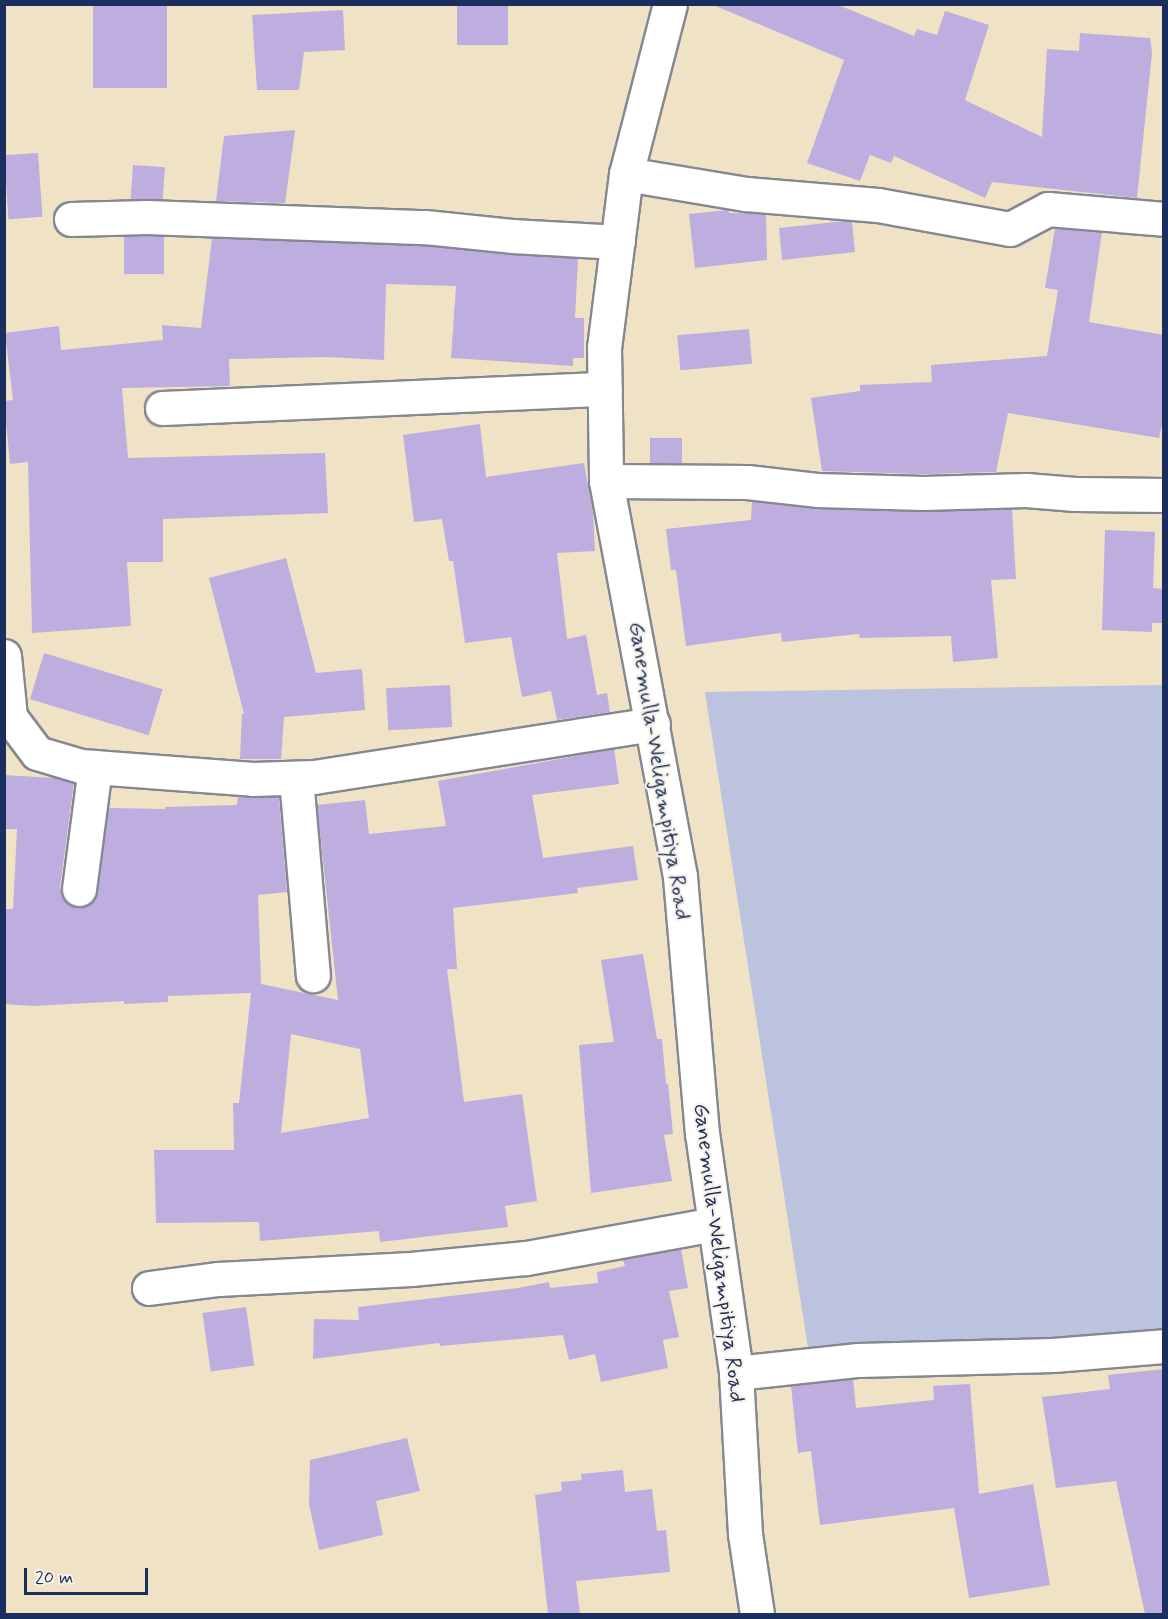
<!DOCTYPE html>
<style>
body{margin:0}
#map{position:relative;width:1168px;height:1619px;overflow:hidden;background:#efe2c5;font-family:Mynerve,sans-serif}
div>[style]{position:absolute}
[style*='--x']{left:calc(var(--x)*1px);top:calc(var(--y)*1px);width:calc(var(--w)*1px);rotate:calc(var(--a)*1deg)}
.industrial>*{inset:0;background:#bbc3de}
.building>*{inset:0;background:#bdaedf;transform-origin:0 0}
.roads{filter:drop-shadow(2px 0 #858892) drop-shadow(-2px 0 #858892) drop-shadow(0 2px #858892) drop-shadow(0 -2px #858892)}
.minor>*{height:33px;margin:-16.5px;padding:0 16.5px;transform-origin:16.5px;border-radius:16.5px;background:#fff}
span{translate:-50% -50%;white-space:nowrap;text-align:center;line-height:1.15;-webkit-text-stroke:4.5px #f7f3e8;paint-order:stroke}
.street-label{font-size:22px;color:#1b2f5e}
.frame{position:absolute;inset:0;border:6px solid #1b2f5e;pointer-events:none}
.scale{position:absolute;left:24px;top:1568px;width:124px;height:27px;box-sizing:border-box;border:3px solid #1b2f5e;border-top:0;padding-left:8px;font-size:18px;line-height:21px;white-space:nowrap;color:#1b2f5e;-webkit-text-stroke:4px #f7f3e8;paint-order:stroke}
</style>
<div id="map">
<div class="industrial">
<div style="clip-path:polygon(1163px 685px,1163px 1354px,811px 1367px,705px 692px)"></div>
</div>
<div class="building">
<div style="left:93px;top:4px;width:74px;height:84px"></div>
<div style="left:457px;top:4px;width:51px;height:41px"></div>
<div style="clip-path:polygon(711px 4px,836px 4px,914px 36px,917px 29px,937px 35px,945px 11px,989px 25px,965px 100px,1042px 137px,1047px 49px,1079px 51px,1080px 33px,1150px 38px,1152px 53px,1137px 198px,992px 182px,985px 198px,894px 156px,891px 163px,870px 155px,860px 181px,807px 163px,844px 60px)"></div>
<div style="clip-path:polygon(343px 10px,345px 50px,304px 52px,299px 90px,257px 90px,252px 15px)"></div>
<div style="clip-path:polygon(295px 130px,285px 203px,216px 201px,224px 136px)"></div>
<div style="left:38px;top:153px;width:64px;height:34px;rotate:86deg"></div>
<div style="left:133px;top:165px;width:32px;height:34px;rotate:4deg"></div>
<div style="clip-path:polygon(728px 210px,729px 213px,766px 214px,767px 260px,695px 268px,689px 214px)"></div>
<div style="clip-path:polygon(845px 221px,852px 222px,855px 252px,782px 260px,779px 228px)"></div>
<div style="clip-path:polygon(1055px 228px,1102px 232px,1089px 322px,1164px 335px,1164px 416px,1159px 438px,1008px 413px,996px 472px,923px 474px,822px 471px,811px 398px,860px 391px,860px 385px,932px 382px,931px 365px,1047px 356px,1058px 290px,1045px 288px)"></div>
<div style="left:124px;top:236px;width:40px;height:38px"></div>
<div style="clip-path:polygon(212px 238px,424px 246px,578px 259px,575px 318px,584px 318px,584px 358px,573px 358px,573px 366px,451px 358px,456px 286px,386px 284px,384px 360px,326px 357px,229px 359px,230px 386px,122px 388px,128px 458px,325px 453px,328px 513px,163px 519px,163px 562px,127px 562px,131px 626px,32px 633px,28px 462px,10px 464px,4px 401px,13px 400px,5px 333px,59px 326px,61px 350px,163px 340px,162px 325px,201px 328px)"></div>
<div style="left:749px;top:329px;width:35px;height:72px;rotate:85deg"></div>
<div style="clip-path:polygon(480px 424px,486px 477px,584px 463px,593px 513px,595px 551px,557px 553px,567px 639px,586px 635px,597px 695px,607px 693px,610px 712px,557px 720px,551px 691px,522px 697px,511px 637px,465px 643px,453px 561px,449px 561px,442px 519px,414px 522px,403px 435px)"></div>
<div style="left:650px;top:438px;width:32px;height:25px"></div>
<div style="clip-path:polygon(752px 501px,816px 509px,922px 512px,1012px 509px,1016px 579px,991px 580px,998px 658px,953px 662px,951px 636px,860px 638px,859px 634px,782px 642px,781px 633px,686px 646px,676px 570px,671px 570px,666px 529px,751px 520px)"></div>
<div style="clip-path:polygon(1105px 530px,1155px 532px,1153px 588px,1164px 589px,1164px 623px,1152px 623px,1152px 632px,1102px 630px)"></div>
<div style="clip-path:polygon(286px 558px,316px 673px,362px 669px,365px 710px,284px 717px,281px 759px,240px 759px,242px 713px,244px 714px,209px 578px)"></div>
<div style="left:44px;top:653px;width:124px;height:48px;rotate:17deg"></div>
<div style="left:450px;top:685px;width:42px;height:64px;rotate:87deg"></div>
<div style="clip-path:polygon(evenodd,614px 749px,619px 784px,532px 795px,543px 858px,633px 846px,638px 880px,577px 888px,578px 893px,453px 908px,457px 969px,447px 969px,464px 1102px,522px 1094px,537px 1201px,505px 1206px,508px 1227px,380px 1242px,379px 1231px,260px 1241px,259px 1222px,156px 1223px,154px 1150px,234px 1150px,233px 1103px,239px 1103px,251px 993px,168px 996px,168px 1002px,124px 1004px,124px 1001px,33px 1006px,4px 1004px,4px 909px,13px 909px,17px 829px,4px 829px,4px 775px,55px 778px,74px 783px,60px 887px,62px 896px,67px 903px,77px 908px,87px 906px,93px 901px,97px 892px,109px 808px,165px 809px,165px 807px,237px 805px,238px 797px,279px 797px,287px 892px,258px 895px,261px 984px,338px 1000px,317px 805px,365px 800px,369px 834px,446px 826px,438px 781px,614px 749px,291px 1034px,360px 1049px,369px 1118px,281px 1133px,291px 1034px)"></div>
<div style="clip-path:polygon(643px 954px,657px 1039px,662px 1039px,666px 1084px,668px 1083px,673px 1134px,664px 1135px,672px 1181px,591px 1193px,579px 1045px,614px 1042px,601px 960px)"></div>
<div style="clip-path:polygon(681px 1249px,688px 1288px,669px 1291px,679px 1337px,663px 1340px,668px 1368px,601px 1382px,595px 1354px,569px 1360px,563px 1335px,440px 1346px,439px 1343px,313px 1359px,314px 1319px,359px 1320px,358px 1307px,518px 1288px,549px 1282px,550px 1288px,598px 1283px,597px 1272px,625px 1266px,623px 1260px)"></div>
<div style="left:246px;top:1307px;width:59px;height:44px;rotate:82deg"></div>
<div style="clip-path:polygon(1164px 1369px,1164px 1614px,1145px 1614px,1116px 1481px,1056px 1488px,1042px 1397px,1110px 1389px,1108px 1375px)"></div>
<div style="clip-path:polygon(853px 1379px,856px 1408px,934px 1400px,933px 1386px,970px 1384px,979px 1494px,1033px 1484px,1050px 1585px,969px 1598px,954px 1508px,820px 1525px,811px 1451px,798px 1453px,791px 1386px)"></div>
<div style="clip-path:polygon(407px 1438px,420px 1491px,376px 1501px,383px 1535px,319px 1550px,309px 1504px,310px 1460px)"></div>
<div style="clip-path:polygon(623px 1470px,625px 1492px,652px 1489px,657px 1531px,666px 1530px,670px 1572px,576px 1581px,580px 1614px,548px 1614px,535px 1495px,562px 1491px,561px 1482px,582px 1480px,581px 1474px)"></div>
</div>
<div class="roads">
<div class="minor">
<div style="--x:670;--y:4;--w:176;--a:104.5"></div>
<div style="--x:626;--y:174;--w:174;--a:97.2"></div>
<div style="--x:604;--y:347;--w:134;--a:89.1"></div>
<div style="--x:606;--y:481;--w:403;--a:79.4"></div>
<div style="--x:680;--y:877;--w:257;--a:85.1"></div>
<div style="--x:702;--y:1133;--w:242;--a:81.9"></div>
<div style="--x:736;--y:1373;--w:161;--a:86.8"></div>
<div style="--x:745;--y:1534;--w:81;--a:81.5"></div>
<div style="--x:626;--y:174;--w:122;--a:9.5"></div>
<div style="--x:746;--y:194;--w:132;--a:4.8"></div>
<div style="--x:878;--y:205;--w:134;--a:10.3"></div>
<div style="--x:1010;--y:229;--w:43;--a:-27.8"></div>
<div style="--x:1048;--y:209;--w:116;--a:4.9"></div>
<div style="--x:71;--y:219;--w:76;--a:-1.5"></div>
<div style="--x:147;--y:217;--w:278;--a:2.1"></div>
<div style="--x:425;--y:227;--w:87;--a:5.9"></div>
<div style="--x:512;--y:236;--w:106;--a:3.2"></div>
<div style="--x:162;--y:408;--w:443;--a:-2.5"></div>
<div style="--x:606;--y:481;--w:141;--a:0.4"></div>
<div style="--x:747;--y:482;--w:70;--a:6.5"></div>
<div style="--x:817;--y:490;--w:106;--a:1.6"></div>
<div style="--x:923;--y:493;--w:103;--a:-1.7"></div>
<div style="--x:1026;--y:490;--w:49;--a:4.7"></div>
<div style="--x:1075;--y:494;--w:89;--a:0.6"></div>
<div style="--x:4;--y:656;--w:61;--a:84.4"></div>
<div style="--x:10;--y:717;--w:45;--a:53.1"></div>
<div style="--x:37;--y:753;--w:46;--a:16.5"></div>
<div style="--x:81;--y:766;--w:172;--a:4.3"></div>
<div style="--x:253;--y:779;--w:61;--a:-1.9"></div>
<div style="--x:314;--y:777;--w:343;--a:-8.9"></div>
<div style="--x:296;--y:778;--w:198;--a:85.1"></div>
<div style="--x:79;--y:889;--w:123;--a:-82.5"></div>
<div style="--x:149;--y:1288;--w:70;--a:-7.4"></div>
<div style="--x:218;--y:1279;--w:193;--a:-3"></div>
<div style="--x:411;--y:1269;--w:116;--a:-5.5"></div>
<div style="--x:526;--y:1258;--w:192;--a:-10.2"></div>
<div style="--x:736;--y:1373;--w:123;--a:-6.1"></div>
<div style="--x:858;--y:1360;--w:195;--a:-1.5"></div>
<div style="--x:1053;--y:1355;--w:111;--a:-4.6"></div>
</div>
</div>
<div class="street-label">
<span style="left:658px;top:771px;rotate:81deg">Ganemulla-Weligampitiya Road</span>
<span style="left:718px;top:1253px;rotate:83deg">Ganemulla-Weligampitiya Road</span>
</div>
<div class="frame"></div>
<div class="scale">20 m</div>
</div>
